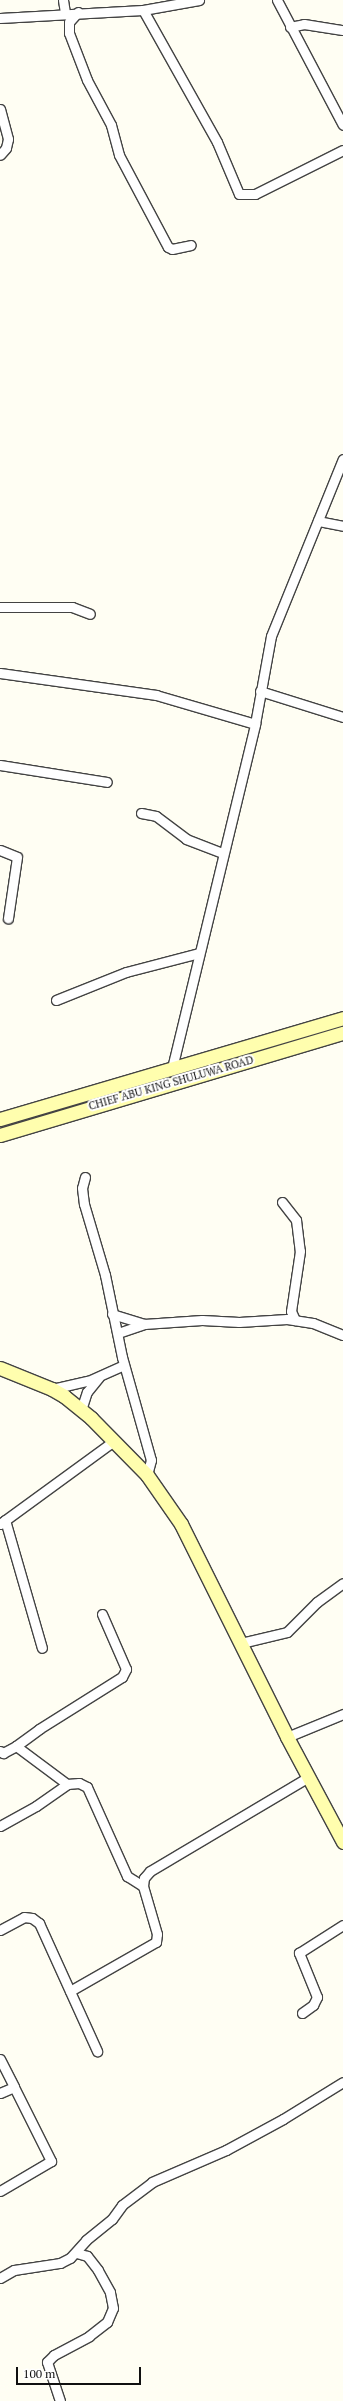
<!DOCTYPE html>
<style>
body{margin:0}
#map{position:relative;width:343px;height:2401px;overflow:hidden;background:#fffef3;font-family:"PT Serif",serif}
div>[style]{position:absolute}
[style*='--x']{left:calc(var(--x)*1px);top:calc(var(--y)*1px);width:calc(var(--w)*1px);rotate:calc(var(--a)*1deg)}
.roads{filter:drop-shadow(1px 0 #434343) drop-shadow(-1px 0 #434343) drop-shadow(0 1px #434343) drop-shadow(0 -1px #434343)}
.street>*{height:9px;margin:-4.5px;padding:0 4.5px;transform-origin:4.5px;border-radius:4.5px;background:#fff}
.secondary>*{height:13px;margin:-6.5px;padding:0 6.5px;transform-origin:6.5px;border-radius:6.5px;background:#fffeae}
span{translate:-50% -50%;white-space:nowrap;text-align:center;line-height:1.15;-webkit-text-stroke:4px #fff;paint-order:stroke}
.street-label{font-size:11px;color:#101010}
.scale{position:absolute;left:16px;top:2367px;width:125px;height:18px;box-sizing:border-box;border:2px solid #101010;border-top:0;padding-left:5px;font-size:12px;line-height:14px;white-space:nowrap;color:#101010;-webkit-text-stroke:3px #fff;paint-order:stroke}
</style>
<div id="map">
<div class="roads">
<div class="street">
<div style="--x:63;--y:0;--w:13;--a:81"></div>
<div style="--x:277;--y:0;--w:141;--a:62.2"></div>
<div style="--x:143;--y:10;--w:151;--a:60.7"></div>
<div style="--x:217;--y:142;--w:56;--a:67.1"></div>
<div style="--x:239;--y:194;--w:16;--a:0"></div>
<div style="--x:255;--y:194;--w:98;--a:-26.6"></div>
<div style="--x:78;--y:12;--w:13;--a:132"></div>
<div style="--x:69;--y:22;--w:11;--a:90"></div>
<div style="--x:69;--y:33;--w:50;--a:69"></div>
<div style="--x:87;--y:80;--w:51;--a:61.9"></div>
<div style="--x:111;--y:125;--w:31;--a:75"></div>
<div style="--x:119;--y:155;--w:104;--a:62"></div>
<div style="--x:168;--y:247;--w:4;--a:27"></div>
<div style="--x:172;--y:249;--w:19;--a:-12"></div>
<div style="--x:0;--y:18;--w:143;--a:-3.2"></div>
<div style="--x:143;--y:10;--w:57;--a:-10.1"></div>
<div style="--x:290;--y:27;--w:14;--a:-12"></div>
<div style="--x:304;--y:24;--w:39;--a:9"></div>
<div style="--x:0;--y:109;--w:31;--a:75"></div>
<div style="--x:8;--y:139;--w:9;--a:103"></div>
<div style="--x:6;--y:148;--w:9;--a:131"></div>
<div style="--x:318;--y:521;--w:25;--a:11"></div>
<div style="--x:0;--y:607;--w:72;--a:0"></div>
<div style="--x:72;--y:607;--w:19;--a:21"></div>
<div style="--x:0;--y:673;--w:158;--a:8"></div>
<div style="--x:156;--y:695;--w:103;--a:16.3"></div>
<div style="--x:260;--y:691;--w:87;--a:17.4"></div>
<div style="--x:0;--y:765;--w:108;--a:9"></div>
<div style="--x:141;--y:813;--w:15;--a:11"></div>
<div style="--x:156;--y:816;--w:38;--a:37"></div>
<div style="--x:186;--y:839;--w:40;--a:21"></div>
<div style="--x:0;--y:850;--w:18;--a:22"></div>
<div style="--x:17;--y:857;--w:62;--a:98.4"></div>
<div style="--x:56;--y:1000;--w:75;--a:-21.8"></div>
<div style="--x:126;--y:972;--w:75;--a:-14.6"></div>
<div style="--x:172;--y:1068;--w:354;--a:-76.4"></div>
<div style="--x:255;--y:724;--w:89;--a:-79.7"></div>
<div style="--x:271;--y:636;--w:191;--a:-67.9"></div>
<div style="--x:85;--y:1177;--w:11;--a:105"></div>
<div style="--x:82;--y:1188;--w:16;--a:83"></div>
<div style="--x:84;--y:1204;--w:74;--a:73.5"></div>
<div style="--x:105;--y:1275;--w:84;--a:78.3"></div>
<div style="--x:122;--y:1357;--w:107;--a:74.3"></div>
<div style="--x:151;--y:1460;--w:16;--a:105"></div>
<div style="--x:282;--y:1202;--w:23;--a:52"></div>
<div style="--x:296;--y:1220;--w:31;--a:83"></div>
<div style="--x:300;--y:1251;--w:61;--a:98.5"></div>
<div style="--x:291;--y:1311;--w:10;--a:66"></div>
<div style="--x:112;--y:1314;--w:34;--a:17"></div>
<div style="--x:118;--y:1333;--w:28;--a:-19"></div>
<div style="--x:144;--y:1324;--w:58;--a:-3.9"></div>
<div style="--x:202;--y:1320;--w:37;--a:3"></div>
<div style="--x:239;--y:1322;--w:48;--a:-3.6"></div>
<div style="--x:287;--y:1319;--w:26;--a:9"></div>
<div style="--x:313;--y:1323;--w:32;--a:22"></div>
<div style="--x:52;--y:1389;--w:37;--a:-13"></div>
<div style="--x:88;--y:1381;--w:39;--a:-24"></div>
<div style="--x:81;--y:1410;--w:19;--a:-72"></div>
<div style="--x:87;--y:1392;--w:19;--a:-51"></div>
<div style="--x:5;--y:1520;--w:133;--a:73.9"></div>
<div style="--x:0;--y:1524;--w:141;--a:-36.1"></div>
<div style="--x:241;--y:1643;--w:47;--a:-13.4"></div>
<div style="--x:287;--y:1632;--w:42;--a:-45"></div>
<div style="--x:317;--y:1602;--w:32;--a:-36"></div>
<div style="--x:287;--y:1737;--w:61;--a:-22.3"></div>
<div style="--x:16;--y:1746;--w:64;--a:36.7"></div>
<div style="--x:67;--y:1784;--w:12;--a:-5"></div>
<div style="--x:79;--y:1783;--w:9;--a:27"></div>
<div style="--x:87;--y:1787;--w:98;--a:65.8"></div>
<div style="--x:127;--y:1876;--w:19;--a:32"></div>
<div style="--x:0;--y:1751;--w:4;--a:34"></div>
<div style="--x:3;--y:1753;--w:15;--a:-28"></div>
<div style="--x:16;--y:1746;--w:29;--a:-36"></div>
<div style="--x:39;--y:1729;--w:98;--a:-32.1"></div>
<div style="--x:122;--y:1677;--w:9;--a:-63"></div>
<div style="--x:126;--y:1669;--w:60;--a:-113.6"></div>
<div style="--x:0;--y:1826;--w:41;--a:-29.1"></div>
<div style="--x:36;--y:1806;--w:38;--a:-35"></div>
<div style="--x:0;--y:1930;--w:27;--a:-28"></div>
<div style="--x:24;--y:1917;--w:8;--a:7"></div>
<div style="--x:32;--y:1918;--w:9;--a:36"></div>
<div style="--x:39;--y:1923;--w:141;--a:65.6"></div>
<div style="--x:70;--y:1991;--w:99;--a:-29.7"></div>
<div style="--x:156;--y:1942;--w:8;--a:-83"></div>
<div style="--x:157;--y:1934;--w:50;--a:-106.3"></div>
<div style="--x:143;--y:1886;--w:8;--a:-83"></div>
<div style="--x:144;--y:1878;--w:9;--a:-49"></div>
<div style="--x:150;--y:1871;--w:184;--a:-30.7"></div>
<div style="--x:302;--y:2013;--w:14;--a:-36"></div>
<div style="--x:313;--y:2005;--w:9;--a:-63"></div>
<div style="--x:317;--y:1997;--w:48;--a:-112.2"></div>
<div style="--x:299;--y:1953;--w:52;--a:-32.5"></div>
<div style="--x:0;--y:2059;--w:31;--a:63"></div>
<div style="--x:0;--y:2093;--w:15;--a:-23"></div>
<div style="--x:14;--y:2087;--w:83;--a:63.4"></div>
<div style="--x:51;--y:2161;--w:59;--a:149.5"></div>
<div style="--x:0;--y:2278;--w:16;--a:-30"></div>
<div style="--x:14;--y:2270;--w:47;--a:-8.7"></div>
<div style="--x:60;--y:2263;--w:11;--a:-27"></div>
<div style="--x:70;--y:2258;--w:24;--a:-48"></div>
<div style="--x:86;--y:2240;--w:33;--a:-39"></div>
<div style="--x:112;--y:2219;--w:17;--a:-54"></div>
<div style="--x:122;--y:2205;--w:38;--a:-37"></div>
<div style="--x:152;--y:2182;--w:81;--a:-23.4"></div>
<div style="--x:226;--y:2150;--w:65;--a:-28.5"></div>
<div style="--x:283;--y:2119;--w:70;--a:-31.7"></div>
<div style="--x:60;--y:2401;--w:41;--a:-108.4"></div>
<div style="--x:47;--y:2362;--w:10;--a:-45"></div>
<div style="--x:54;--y:2355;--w:40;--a:-28"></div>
<div style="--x:89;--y:2336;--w:23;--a:-38"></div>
<div style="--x:107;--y:2322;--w:15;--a:-67"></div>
<div style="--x:113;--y:2308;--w:16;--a:-101"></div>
<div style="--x:110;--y:2292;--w:25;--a:-119"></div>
<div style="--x:98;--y:2270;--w:18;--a:-128"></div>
<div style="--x:87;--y:2256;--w:10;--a:-163"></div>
</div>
<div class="secondary">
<div style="--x:0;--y:1119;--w:358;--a:-16.4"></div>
<div style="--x:0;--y:1135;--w:358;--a:-16.6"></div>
<div style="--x:0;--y:1368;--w:56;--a:22"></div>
<div style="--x:52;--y:1389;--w:14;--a:30"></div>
<div style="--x:64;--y:1396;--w:35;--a:39"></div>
<div style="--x:91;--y:1418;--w:80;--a:45.5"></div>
<div style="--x:147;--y:1475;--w:60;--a:55.2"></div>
<div style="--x:181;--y:1524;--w:238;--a:63.5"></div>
<div style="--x:287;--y:1737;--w:119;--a:61.9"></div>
</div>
</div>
<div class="street-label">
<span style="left:171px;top:1083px;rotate:-16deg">CHIEF ABU KING SHULUWA ROAD</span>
</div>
<div class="scale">100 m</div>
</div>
